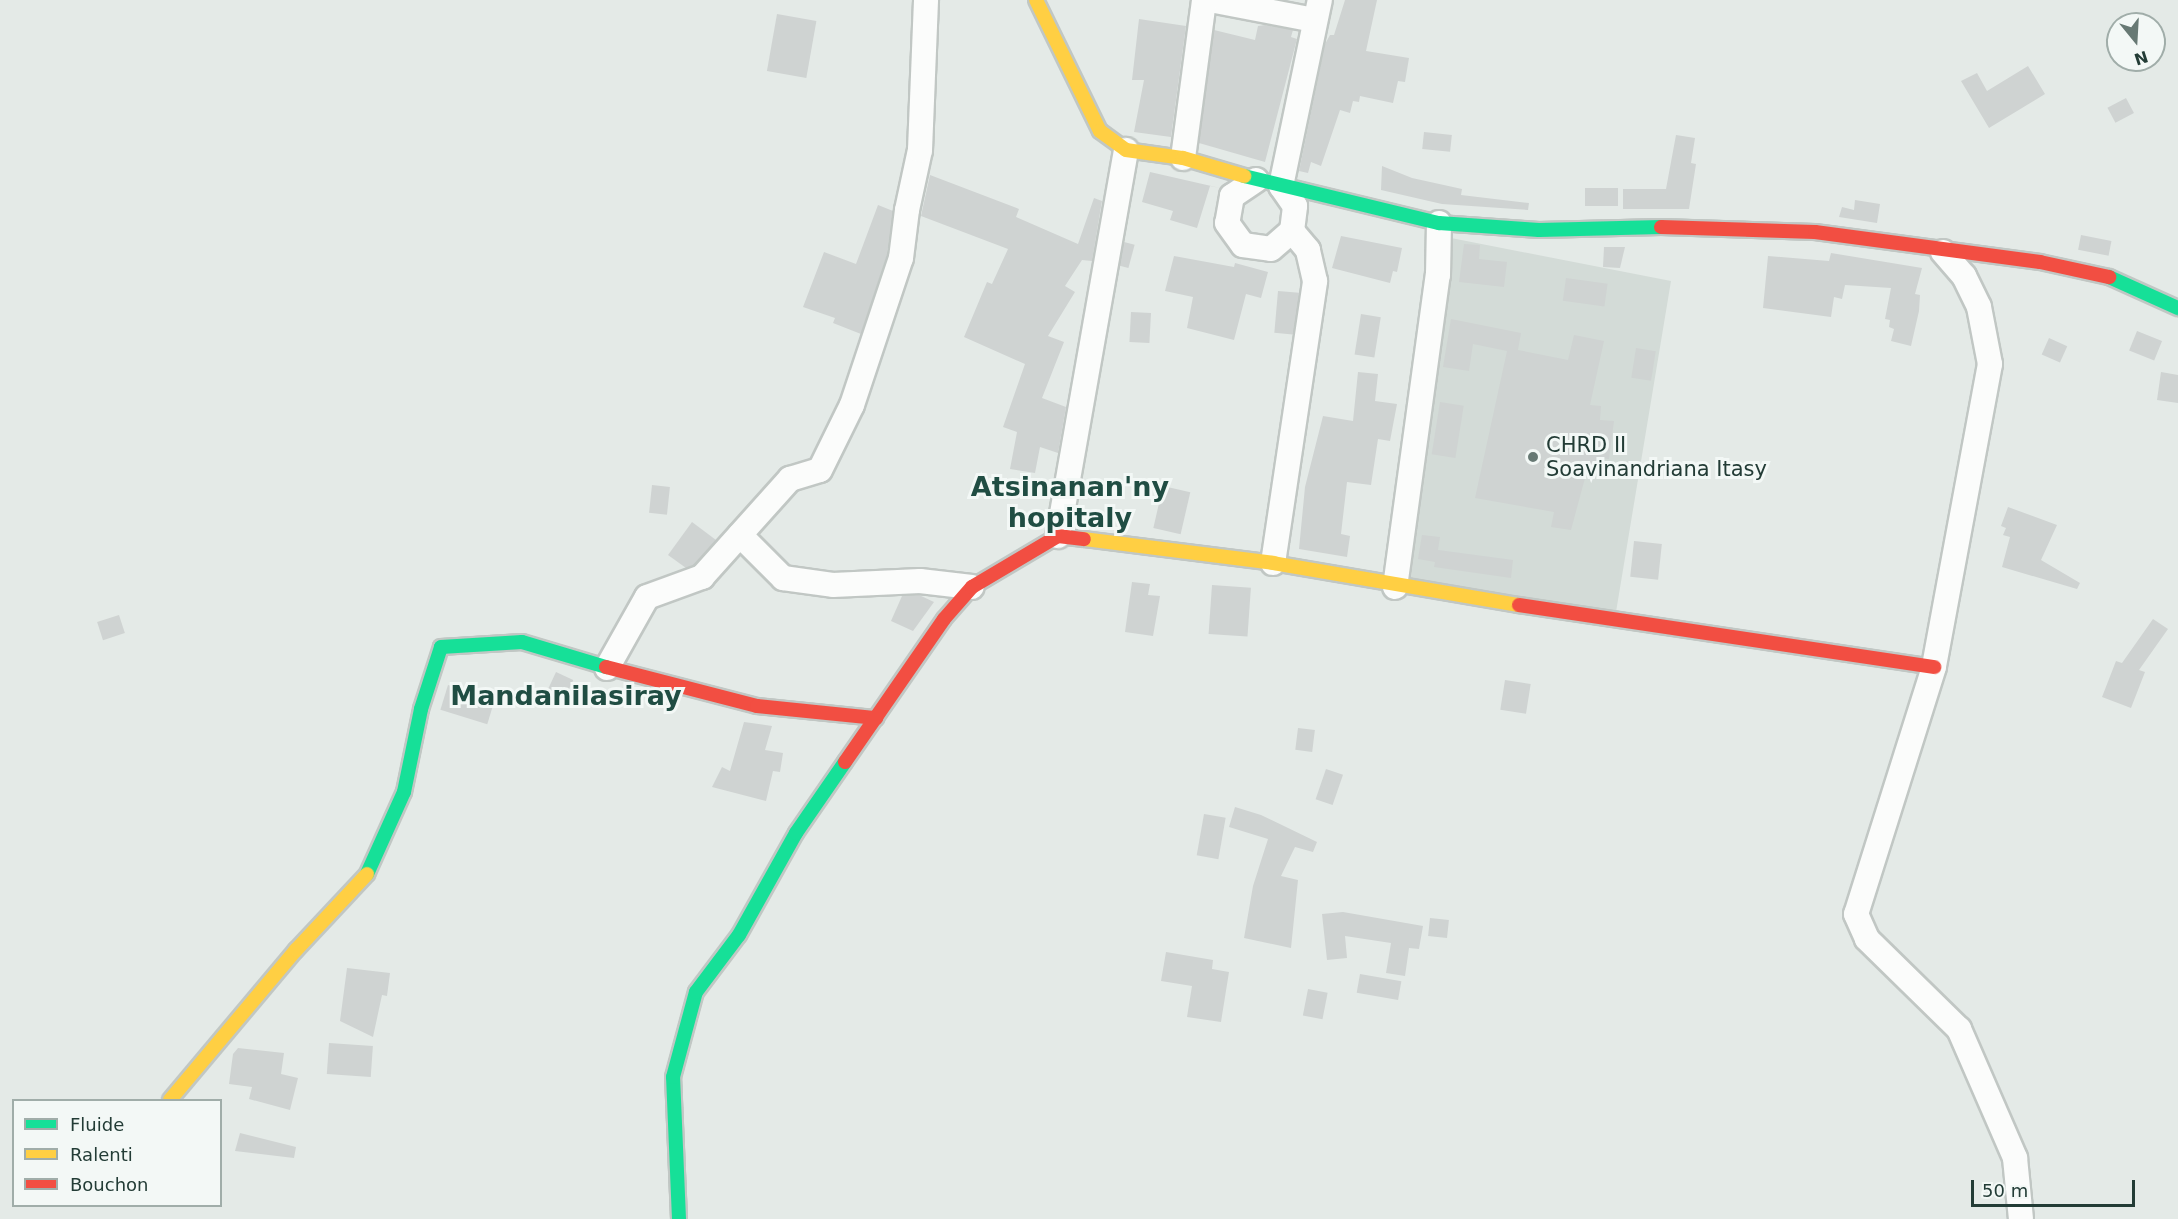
<!DOCTYPE html>
<style>
body{margin:0}
#map{position:relative;width:2178px;height:1219px;overflow:hidden;background:#e4eae7;font-family:"DejaVu Sans",sans-serif}
div>[style]{position:absolute}
[style*='--x']{left:calc(var(--x)*1px);top:calc(var(--y)*1px);width:calc(var(--w)*1px);rotate:calc(var(--a)*1deg)}
.built>*{inset:0;background:#d3dbd7}
.building>*{inset:0;background:#cfd3d2;transform-origin:0 0}
.roads{filter:drop-shadow(2px 0 #c1c7c4) drop-shadow(-2px 0 #c1c7c4) drop-shadow(0 2px #c1c7c4) drop-shadow(0 -2px #c1c7c4)}
.street>*{height:24px;margin:-12px;padding:0 12px;transform-origin:12px;border-radius:12px;background:#fbfcfb}
.fast>*{height:14px;margin:-7px;padding:0 7px;transform-origin:7px;border-radius:7px;background:#16e098}
.slow>*{height:14px;margin:-7px;padding:0 7px;transform-origin:7px;border-radius:7px;background:#ffcf43}
.jam>*{height:14px;margin:-7px;padding:0 7px;transform-origin:7px;border-radius:7px;background:#f24e42}
.dots>*{width:16px;height:16px;translate:-50% -50%;box-sizing:border-box;border:3px solid #f3f8f6;border-radius:50%}
span{translate:-50% -50%;white-space:nowrap;text-align:center;line-height:1.15;-webkit-text-stroke:6px #f3f8f6;paint-order:stroke}
.poi-label{font-size:21px;color:#233c36}
.left{translate:0 -50%;text-align:left}
.district-label{font-size:27px;color:#204d43;font-weight:700}
.legend{position:absolute;left:12px;top:1099px;width:210px;height:108px;box-sizing:border-box;background:#f3f8f6;border:2px solid #a0ada9;margin:0;padding:8px 10px;list-style:none;font-size:18px;color:#233c36}
.legend li{display:flex;align-items:center;gap:12px;height:30px}
.legend b{width:30px;border:2px solid #a0ada9}
.north{position:absolute;left:2106px;top:12px;width:60px;height:60px;box-sizing:border-box;background:#f3f8f6;border:2px solid #a0ada9;border-radius:50%;rotate:162deg;font-size:16px;font-weight:700;line-height:24px;text-align:center;color:#233c36}
.north::after{content:'';display:block;margin:auto;width:21px;height:27px;background:#677974;clip-path:polygon(50% 0,100% 100%,50% 72%,0 100%)}
.scale{position:absolute;left:1971px;top:1180px;width:164px;height:27px;box-sizing:border-box;border:3px solid #233c36;border-top:0;padding-left:8px;font-size:18px;line-height:21px;white-space:nowrap;color:#233c36;-webkit-text-stroke:4px #f3f8f6;paint-order:stroke}
</style>
<div id="map">
<div class="built">
<div style="clip-path:polygon(1451px 238px,1671px 281px,1616px 612px,1404px 583px,1444px 332px)"></div>
</div>
<div class="building">
<div style="clip-path:polygon(1345px 0,1377px 0,1366px 51px,1409px 58px,1405px 82px,1398px 81px,1393px 103px,1360px 96px,1359px 102px,1353px 101px,1350px 113px,1340px 110px,1321px 166px,1311px 162px,1308px 173px,1299px 171px,1325px 44px,1330px 35px,1334px 35px)"></div>
<div style="left:777px;top:14px;width:40px;height:58px;rotate:10deg"></div>
<div style="clip-path:polygon(1139px 19px,1186px 26px,1171px 137px,1134px 132px,1144px 80px,1132px 80px)"></div>
<div style="clip-path:polygon(1265px 25px,1293px 30px,1291px 37px,1297px 39px,1265px 162px,1199px 143px,1214px 30px,1255px 40px,1258px 26px)"></div>
<div style="clip-path:polygon(2028px 66px,2045px 94px,1989px 128px,1961px 81px,1977px 73px,1987px 91px)"></div>
<div style="left:2126px;top:98px;width:17px;height:21px;rotate:62deg"></div>
<div style="left:1424px;top:132px;width:28px;height:17px;rotate:6deg"></div>
<div style="clip-path:polygon(1676px 135px,1695px 138px,1691px 163px,1696px 164px,1689px 209px,1623px 209px,1623px 189px,1666px 189px)"></div>
<div style="clip-path:polygon(1382px 166px,1412px 178px,1462px 189px,1461px 195px,1529px 203px,1528px 210px,1442px 204px,1381px 190px)"></div>
<div style="clip-path:polygon(1150px 172px,1220px 188px,1210px 186px,1197px 228px,1170px 220px,1173px 211px,1142px 202px)"></div>
<div style="clip-path:polygon(930px 175px,1019px 209px,1016px 217px,1078px 244px,1094px 198px,1102px 201px,1092px 261px,1082px 260px,1065px 286px,1075px 292px,1048px 336px,1064px 342px,1042px 398px,1066px 407px,1058px 453px,1040px 447px,1035px 473px,1010px 469px,1017px 432px,1003px 427px,1025px 364px,964px 337px,987px 282px,992px 284px,1008px 249px,921px 216px)"></div>
<div style="left:1585px;top:188px;width:33px;height:18px"></div>
<div style="clip-path:polygon(1855px 200px,1880px 204px,1877px 223px,1839px 217px,1842px 207px,1854px 210px)"></div>
<div style="clip-path:polygon(878px 205px,893px 211px,887px 255px,861px 334px,833px 323px,835px 318px,803px 307px,824px 252px,856px 264px)"></div>
<div style="left:2081px;top:235px;width:31px;height:15px;rotate:11deg"></div>
<div style="clip-path:polygon(1341px 236px,1402px 248px,1397px 272px,1393px 271px,1390px 283px,1332px 268px)"></div>
<div style="left:1124px;top:242px;width:11px;height:24px;rotate:15deg"></div>
<div style="clip-path:polygon(1464px 244px,1480px 245px,1479px 259px,1507px 262px,1504px 287px,1459px 282px)"></div>
<div style="clip-path:polygon(1604px 247px,1625px 247px,1620px 268px,1603px 267px)"></div>
<div style="clip-path:polygon(1831px 253px,1922px 268px,1915px 294px,1920px 295px,1919px 311px,1911px 346px,1891px 341px,1894px 329px,1889px 327px,1890px 320px,1885px 319px,1891px 288px,1845px 285px,1842px 299px,1834px 297px,1831px 317px,1763px 308px,1768px 256px,1829px 261px)"></div>
<div style="clip-path:polygon(1174px 256px,1234px 267px,1235px 263px,1268px 272px,1261px 298px,1246px 294px,1234px 340px,1187px 328px,1193px 297px,1165px 291px)"></div>
<div style="left:1566px;top:278px;width:42px;height:23px;rotate:8deg"></div>
<div style="left:1278px;top:291px;width:21px;height:42px;rotate:5deg"></div>
<div style="left:1131px;top:312px;width:20px;height:30px;rotate:3deg"></div>
<div style="left:1361px;top:314px;width:20px;height:41px;rotate:9deg"></div>
<div style="clip-path:polygon(1451px 319px,1521px 333px,1518px 350px,1568px 360px,1574px 335px,1604px 341px,1590px 405px,1601px 406px,1600px 420px,1614px 421px,1609px 459px,1597px 458px,1595px 468px,1588px 467px,1571px 530px,1551px 527px,1554px 512px,1475px 498px,1507px 351px,1473px 344px,1469px 371px,1443px 367px)"></div>
<div style="left:2137px;top:331px;width:27px;height:21px;rotate:22deg"></div>
<div style="left:2049px;top:338px;width:20px;height:18px;rotate:24deg"></div>
<div style="left:1636px;top:348px;width:20px;height:30px;rotate:9deg"></div>
<div style="clip-path:polygon(1358px 372px,1378px 374px,1375px 401px,1397px 404px,1390px 441px,1378px 439px,1371px 485px,1347px 482px,1341px 534px,1350px 536px,1347px 557px,1299px 549px,1305px 487px,1323px 416px,1353px 421px)"></div>
<div style="clip-path:polygon(2161px 372px,2178px 375px,2178px 403px,2157px 400px)"></div>
<div style="left:1440px;top:402px;width:24px;height:53px;rotate:9deg"></div>
<div style="left:652px;top:485px;width:18px;height:28px;rotate:6deg"></div>
<div style="left:1163px;top:486px;width:28px;height:43px;rotate:13deg"></div>
<div style="clip-path:polygon(2008px 507px,2057px 525px,2041px 560px,2080px 583px,2077px 589px,2002px 567px,2010px 537px,2003px 535px,2006px 528px,2001px 526px)"></div>
<div style="clip-path:polygon(692px 522px,716px 540px,694px 565px,686px 568px,668px 555px)"></div>
<div style="clip-path:polygon(1422px 535px,1440px 537px,1438px 550px,1513px 560px,1511px 578px,1434px 567px,1435px 562px,1418px 559px)"></div>
<div style="left:1634px;top:541px;width:28px;height:36px;rotate:6deg"></div>
<div style="clip-path:polygon(1132px 582px,1150px 584px,1148px 595px,1160px 596px,1153px 636px,1125px 632px)"></div>
<div style="left:1212px;top:585px;width:39px;height:49px;rotate:4deg"></div>
<div style="clip-path:polygon(919px 595px,934px 602px,913px 631px,891px 621px,902px 596px)"></div>
<div style="left:119px;top:615px;width:19px;height:23px;rotate:72deg"></div>
<div style="clip-path:polygon(2153px 619px,2168px 629px,2139px 670px,2145px 672px,2131px 708px,2102px 697px,2116px 661px,2122px 663px)"></div>
<div style="left:556px;top:672px;width:19px;height:30px;rotate:25deg"></div>
<div style="left:1505px;top:680px;width:26px;height:30px;rotate:9deg"></div>
<div style="left:448px;top:685px;width:49px;height:26px;rotate:17deg"></div>
<div style="clip-path:polygon(744px 722px,772px 726px,765px 750px,783px 753px,780px 772px,773px 771px,766px 801px,712px 787px,722px 767px,730px 771px)"></div>
<div style="left:1298px;top:728px;width:17px;height:22px;rotate:7deg"></div>
<div style="left:1326px;top:769px;width:18px;height:32px;rotate:19deg"></div>
<div style="clip-path:polygon(1235px 807px,1261px 815px,1317px 842px,1313px 852px,1295px 847px,1281px 876px,1298px 880px,1291px 948px,1244px 938px,1253px 886px,1268px 839px,1229px 827px)"></div>
<div style="left:1204px;top:814px;width:22px;height:42px;rotate:10deg"></div>
<div style="clip-path:polygon(1343px 912px,1423px 926px,1419px 949px,1409px 948px,1405px 976px,1386px 973px,1391px 943px,1345px 936px,1347px 958px,1327px 960px,1322px 914px)"></div>
<div style="left:1430px;top:918px;width:19px;height:18px;rotate:6deg"></div>
<div style="clip-path:polygon(1166px 952px,1213px 960px,1212px 969px,1229px 972px,1221px 1022px,1187px 1017px,1192px 986px,1161px 981px)"></div>
<div style="clip-path:polygon(347px 968px,390px 973px,387px 996px,382px 995px,373px 1037px,340px 1021px)"></div>
<div style="left:1360px;top:974px;width:42px;height:19px;rotate:10deg"></div>
<div style="left:1308px;top:989px;width:20px;height:27px;rotate:11deg"></div>
<div style="left:329px;top:1043px;width:44px;height:31px;rotate:4deg"></div>
<div style="clip-path:polygon(238px 1048px,284px 1053px,281px 1074px,298px 1078px,290px 1110px,249px 1099px,252px 1087px,229px 1084px,233px 1054px)"></div>
<div style="clip-path:polygon(240px 1133px,296px 1147px,294px 1158px,235px 1151px)"></div>
</div>
<div class="roads">
<div class="street">
<div style="--x:1210;--y:0;--w:106;--a:10.9"></div>
<div style="--x:1183;--y:158;--w:159;--a:-82.4"></div>
<div style="--x:1256;--y:180;--w:29;--a:146"></div>
<div style="--x:1232;--y:196;--w:27;--a:100"></div>
<div style="--x:1227;--y:223;--w:27;--a:54"></div>
<div style="--x:1243;--y:245;--w:28;--a:8"></div>
<div style="--x:1271;--y:249;--w:28;--a:-41"></div>
<div style="--x:1292;--y:231;--w:25;--a:-83"></div>
<div style="--x:1295;--y:206;--w:24;--a:-125"></div>
<div style="--x:1281;--y:186;--w:190;--a:-78.2"></div>
<div style="--x:1943;--y:252;--w:32;--a:49"></div>
<div style="--x:1964;--y:276;--w:34;--a:64"></div>
<div style="--x:1979;--y:307;--w:58;--a:79.1"></div>
<div style="--x:1990;--y:364;--w:308;--a:100.5"></div>
<div style="--x:1934;--y:667;--w:259;--a:107.5"></div>
<div style="--x:1856;--y:914;--w:27;--a:66"></div>
<div style="--x:1867;--y:939;--w:129;--a:44.4"></div>
<div style="--x:1959;--y:1029;--w:141;--a:66.5"></div>
<div style="--x:2015;--y:1158;--w:61;--a:84.4"></div>
<div style="--x:740;--y:535;--w:61;--a:45"></div>
<div style="--x:783;--y:578;--w:50;--a:8"></div>
<div style="--x:833;--y:585;--w:87;--a:-2.6"></div>
<div style="--x:920;--y:581;--w:52;--a:6.6"></div>
<div style="--x:1058;--y:536;--w:392;--a:-80"></div>
<div style="--x:1273;--y:563;--w:285;--a:-81.5"></div>
<div style="--x:1315;--y:281;--w:32;--a:-103"></div>
<div style="--x:1308;--y:250;--w:25;--a:-130"></div>
<div style="--x:1395;--y:587;--w:315;--a:-82.2"></div>
<div style="--x:1438;--y:275;--w:52;--a:-88.9"></div>
<div style="--x:607;--y:668;--w:81;--a:-60.6"></div>
<div style="--x:647;--y:597;--w:59;--a:-20"></div>
<div style="--x:702;--y:577;--w:132;--a:-48.1"></div>
<div style="--x:790;--y:479;--w:31;--a:-17"></div>
<div style="--x:820;--y:470;--w:72;--a:-63.8"></div>
<div style="--x:852;--y:405;--w:155;--a:-71.6"></div>
<div style="--x:901;--y:258;--w:48;--a:-82.9"></div>
<div style="--x:907;--y:210;--w:61;--a:-77.8"></div>
<div style="--x:920;--y:150;--w:150;--a:-87.7"></div>
</div>
<div class="fast">
<div style="--x:1244;--y:176;--w:201;--a:13.6"></div>
<div style="--x:1439;--y:223;--w:100;--a:4"></div>
<div style="--x:1539;--y:230;--w:122;--a:-1.4"></div>
<div style="--x:2109;--y:277;--w:76;--a:24.2"></div>
<div style="--x:367;--y:874;--w:90;--a:-65.7"></div>
<div style="--x:404;--y:792;--w:85;--a:-78.4"></div>
<div style="--x:421;--y:709;--w:65;--a:-72.1"></div>
<div style="--x:441;--y:647;--w:81;--a:-3.5"></div>
<div style="--x:522;--y:642;--w:88;--a:16.6"></div>
<div style="--x:679;--y:1219;--w:142;--a:-92.4"></div>
<div style="--x:673;--y:1077;--w:88;--a:-74.9"></div>
<div style="--x:696;--y:992;--w:71;--a:-53"></div>
<div style="--x:739;--y:935;--w:117;--a:-60.8"></div>
<div style="--x:796;--y:833;--w:86;--a:-55.4"></div>
</div>
<div class="slow">
<div style="--x:1036;--y:0;--w:146;--a:64"></div>
<div style="--x:1100;--y:131;--w:32;--a:36"></div>
<div style="--x:1126;--y:150;--w:58;--a:8"></div>
<div style="--x:1183;--y:158;--w:64;--a:16.4"></div>
<div style="--x:1084;--y:539;--w:191;--a:7.2"></div>
<div style="--x:1273;--y:563;--w:250;--a:9.7"></div>
<div style="--x:170;--y:1100;--w:196;--a:-50"></div>
<div style="--x:296;--y:950;--w:104;--a:-46.9"></div>
</div>
<div class="jam">
<div style="--x:1661;--y:227;--w:154;--a:1.9"></div>
<div style="--x:1815;--y:232;--w:227;--a:7.6"></div>
<div style="--x:2040;--y:262;--w:71;--a:12.3"></div>
<div style="--x:1519;--y:605;--w:420;--a:8.5"></div>
<div style="--x:606;--y:667;--w:156;--a:14.5"></div>
<div style="--x:757;--y:706;--w:120;--a:5.8"></div>
<div style="--x:845;--y:762;--w:174;--a:-55.3"></div>
<div style="--x:944;--y:619;--w:43;--a:-48.8"></div>
<div style="--x:972;--y:587;--w:100;--a:-30.7"></div>
<div style="--x:1058;--y:536;--w:26;--a:7"></div>
</div>
</div>
<div class="dots">
<div style="left:1533px;top:457px;background:#677974"></div>
</div>
<div class="poi-label">
<span class="left" style="left:1546px;top:457px">CHRD II<br>Soavinandriana Itasy</span>
</div>
<div class="district-label">
<span style="left:1070px;top:502px">Atsinanan'ny<br>hopitaly</span>
<span style="left:566px;top:696px">Mandanilasiray</span>
</div>
<ul class="legend">
<li><b style="height:8px;background:#16e098"></b>Fluide</li>
<li><b style="height:8px;background:#ffcf43"></b>Ralenti</li>
<li><b style="height:8px;background:#f24e42"></b>Bouchon</li>
</ul>
<div class="north">N</div>
<div class="scale">50 m</div>
</div>
